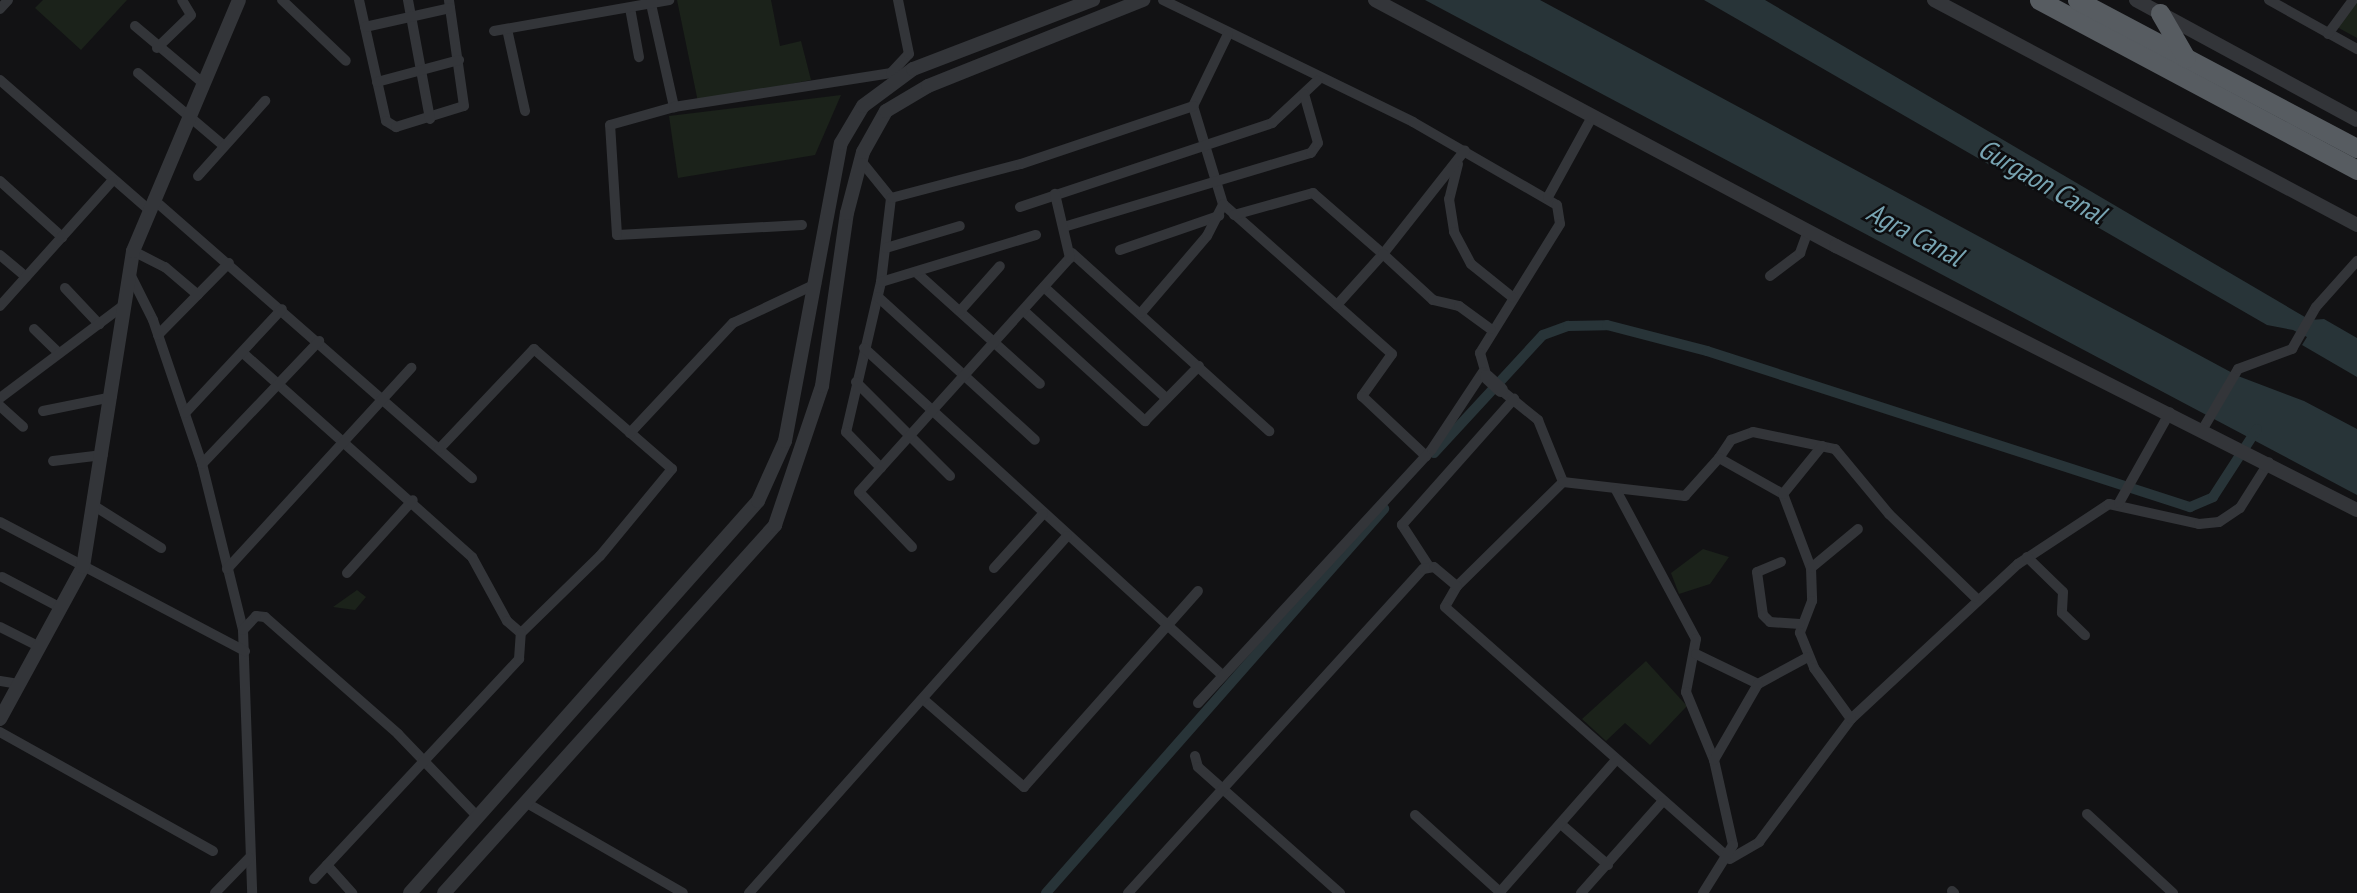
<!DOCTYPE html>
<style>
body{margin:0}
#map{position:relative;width:2357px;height:893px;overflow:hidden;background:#121214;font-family:"PT Sans Narrow",sans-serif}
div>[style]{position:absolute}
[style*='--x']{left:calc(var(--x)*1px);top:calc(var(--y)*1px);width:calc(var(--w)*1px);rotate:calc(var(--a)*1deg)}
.green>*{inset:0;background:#1b221a}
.water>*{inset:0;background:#283438}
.canal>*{height:10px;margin:-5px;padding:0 5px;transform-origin:5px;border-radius:5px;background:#283438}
.minor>*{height:10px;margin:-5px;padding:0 5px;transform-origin:5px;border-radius:5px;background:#333539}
.tertiary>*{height:14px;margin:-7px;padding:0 7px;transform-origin:7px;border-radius:7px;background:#333539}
.trunk>*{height:19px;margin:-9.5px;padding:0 9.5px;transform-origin:9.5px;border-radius:9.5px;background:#575c61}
span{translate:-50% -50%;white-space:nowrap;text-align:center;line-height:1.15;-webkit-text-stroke:5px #0d0d0f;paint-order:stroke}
.water-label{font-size:28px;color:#78a4b2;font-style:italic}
</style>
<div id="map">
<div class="green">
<div style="clip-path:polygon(43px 0,127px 0,81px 50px,35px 8px)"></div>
<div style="clip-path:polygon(677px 0,771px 0,780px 46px,801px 41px,811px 80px,698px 102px)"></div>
<div style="clip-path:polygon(2357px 1px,2357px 38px,2337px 27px)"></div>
<div style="clip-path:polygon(841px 95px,815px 155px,678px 178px,669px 116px)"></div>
<div style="clip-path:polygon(1703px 549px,1729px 557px,1710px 584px,1679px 594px,1671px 573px)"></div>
<div style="clip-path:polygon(357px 590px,366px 597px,355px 610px,333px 607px)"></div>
<div style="clip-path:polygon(1646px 661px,1687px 706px,1650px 745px,1625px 723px,1606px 741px,1582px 719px)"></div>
</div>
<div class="water">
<div style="clip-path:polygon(1425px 0,1540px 0,2238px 376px,2304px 401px,2357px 429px,2357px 495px)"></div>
<div style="clip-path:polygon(1704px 0,1765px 0,2310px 320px,2324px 319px,2357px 338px,2357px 377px,2302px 345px,2307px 337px,2293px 330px,2267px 325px)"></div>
</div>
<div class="canal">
<div style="--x:1434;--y:453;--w:161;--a:-47.3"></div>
<div style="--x:1543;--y:335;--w:27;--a:-20"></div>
<div style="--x:1568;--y:326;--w:39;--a:-1"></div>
<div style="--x:1607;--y:325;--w:103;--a:14.6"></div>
<div style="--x:1707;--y:351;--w:508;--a:17.9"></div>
<div style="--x:2190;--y:507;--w:25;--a:-23"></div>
<div style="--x:2213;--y:497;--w:81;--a:-57.1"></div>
<div style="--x:1046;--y:893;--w:512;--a:-48.65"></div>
</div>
<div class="minor">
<div style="--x:282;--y:0;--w:88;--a:43.6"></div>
<div style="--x:359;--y:0;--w:124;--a:77.4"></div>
<div style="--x:386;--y:121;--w:12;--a:31"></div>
<div style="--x:396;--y:127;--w:71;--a:-17.2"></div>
<div style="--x:464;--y:106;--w:107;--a:-98.1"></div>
<div style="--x:408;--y:0;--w:121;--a:79.5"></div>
<div style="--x:1163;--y:0;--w:278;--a:26"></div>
<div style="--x:1413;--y:122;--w:166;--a:30"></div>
<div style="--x:1557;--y:205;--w:19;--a:81"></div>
<div style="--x:1560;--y:224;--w:152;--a:121.8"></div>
<div style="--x:1480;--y:353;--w:25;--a:74"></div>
<div style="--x:2269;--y:0;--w:101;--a:29.1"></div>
<div style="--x:651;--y:4;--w:106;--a:77.4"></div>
<div style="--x:630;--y:8;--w:50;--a:79.6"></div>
<div style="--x:0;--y:9;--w:12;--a:-48"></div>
<div style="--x:135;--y:26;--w:89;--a:40"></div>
<div style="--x:365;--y:27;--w:87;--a:-12.6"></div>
<div style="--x:507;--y:29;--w:84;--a:77.6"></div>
<div style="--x:494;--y:31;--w:178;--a:-10"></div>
<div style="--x:1228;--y:34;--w:80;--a:115.9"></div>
<div style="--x:1193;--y:106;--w:102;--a:73"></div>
<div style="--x:1223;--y:204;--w:226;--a:41.6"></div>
<div style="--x:1392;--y:354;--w:52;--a:125.5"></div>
<div style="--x:1362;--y:396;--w:88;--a:43.2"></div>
<div style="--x:2328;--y:34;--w:42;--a:-53.7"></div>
<div style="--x:157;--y:48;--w:47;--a:-44.1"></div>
<div style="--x:191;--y:15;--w:17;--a:-121"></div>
<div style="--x:138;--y:73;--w:113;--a:40.3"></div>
<div style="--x:0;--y:80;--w:196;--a:41.1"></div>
<div style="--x:377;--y:82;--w:85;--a:-15"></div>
<div style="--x:861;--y:161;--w:48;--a:51"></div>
<div style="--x:891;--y:198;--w:85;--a:96.8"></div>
<div style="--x:881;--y:282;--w:154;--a:103.1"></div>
<div style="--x:846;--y:432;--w:50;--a:45.8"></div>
<div style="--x:1458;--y:164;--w:36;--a:104"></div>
<div style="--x:1449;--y:199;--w:33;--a:81"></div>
<div style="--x:1454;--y:232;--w:36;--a:62"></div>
<div style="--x:1471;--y:264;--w:53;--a:38.8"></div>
<div style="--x:198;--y:176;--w:101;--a:-48.2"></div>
<div style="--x:0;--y:181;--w:84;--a:42.1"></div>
<div style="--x:1548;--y:197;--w:91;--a:-61.2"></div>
<div style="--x:891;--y:198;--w:134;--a:-14.7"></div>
<div style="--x:1021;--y:164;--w:182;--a:-18.6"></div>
<div style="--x:153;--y:199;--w:424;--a:41.2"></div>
<div style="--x:1020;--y:207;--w:266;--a:-18.4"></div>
<div style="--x:1272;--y:123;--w:62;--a:-43"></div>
<div style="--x:1234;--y:215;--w:82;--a:-15.6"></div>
<div style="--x:1313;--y:193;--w:93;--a:41.1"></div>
<div style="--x:1383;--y:254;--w:132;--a:-51.7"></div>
<div style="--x:802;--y:225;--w:185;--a:176.9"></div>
<div style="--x:617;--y:235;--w:110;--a:-93.6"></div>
<div style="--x:610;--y:125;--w:66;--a:-15.7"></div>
<div style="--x:674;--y:107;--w:220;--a:-8.9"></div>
<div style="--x:891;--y:73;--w:26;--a:-47"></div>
<div style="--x:909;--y:54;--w:55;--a:-101.5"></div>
<div style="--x:1067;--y:226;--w:255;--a:-16.7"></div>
<div style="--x:1311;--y:153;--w:12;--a:-55"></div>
<div style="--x:1318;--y:143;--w:51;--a:-105.9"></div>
<div style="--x:886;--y:248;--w:77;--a:-16.6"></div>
<div style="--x:1120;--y:250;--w:105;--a:-19"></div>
<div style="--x:133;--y:251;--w:36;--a:27"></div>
<div style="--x:165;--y:267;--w:43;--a:40.3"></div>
<div style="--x:1072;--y:253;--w:266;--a:42.1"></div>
<div style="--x:0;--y:255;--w:34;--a:40"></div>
<div style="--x:129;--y:272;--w:54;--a:63.4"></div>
<div style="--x:153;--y:320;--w:152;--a:71.2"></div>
<div style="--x:202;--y:464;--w:171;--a:76.1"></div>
<div style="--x:243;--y:630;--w:263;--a:88"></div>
<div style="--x:918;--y:274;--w:164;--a:42"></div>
<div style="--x:1770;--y:276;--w:38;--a:-37"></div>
<div style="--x:1800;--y:253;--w:23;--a:-70"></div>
<div style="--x:881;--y:282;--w:162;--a:-16.9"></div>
<div style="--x:1044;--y:287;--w:166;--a:42.3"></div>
<div style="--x:65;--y:288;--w:50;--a:46.6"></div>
<div style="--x:878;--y:297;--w:212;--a:42.3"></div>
<div style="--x:1337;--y:305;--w:69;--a:-48"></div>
<div style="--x:1383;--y:254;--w:68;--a:42.6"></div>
<div style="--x:1433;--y:300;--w:27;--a:13"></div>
<div style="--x:1459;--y:306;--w:39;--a:36"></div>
<div style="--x:0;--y:306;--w:168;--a:-48.1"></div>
<div style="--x:960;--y:311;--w:60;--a:-48.4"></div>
<div style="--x:1024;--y:311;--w:164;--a:42.3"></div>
<div style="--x:1145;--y:421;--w:77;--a:-45.5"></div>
<div style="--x:1141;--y:313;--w:101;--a:-49.4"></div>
<div style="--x:1207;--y:236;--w:36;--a:-63"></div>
<div style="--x:34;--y:329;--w:35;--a:44"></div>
<div style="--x:158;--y:335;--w:101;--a:-45.4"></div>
<div style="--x:864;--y:348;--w:486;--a:42.4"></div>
<div style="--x:243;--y:353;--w:307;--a:41.7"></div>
<div style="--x:472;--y:557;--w:73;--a:61.3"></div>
<div style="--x:507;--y:621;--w:18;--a:41"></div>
<div style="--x:521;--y:633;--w:110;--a:-44.3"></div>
<div style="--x:600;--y:556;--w:113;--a:-50.4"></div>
<div style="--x:672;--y:469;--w:183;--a:-139"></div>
<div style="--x:534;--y:349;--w:137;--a:133.5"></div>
<div style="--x:856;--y:382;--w:133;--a:45"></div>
<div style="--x:1501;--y:390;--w:48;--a:39"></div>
<div style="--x:1538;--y:420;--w:67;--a:68"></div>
<div style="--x:1563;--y:482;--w:148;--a:135.5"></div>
<div style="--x:1457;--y:586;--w:24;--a:120"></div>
<div style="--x:1445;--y:607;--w:380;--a:41.5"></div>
<div style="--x:1730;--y:859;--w:34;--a:-30"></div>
<div style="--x:1759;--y:842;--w:154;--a:-53.2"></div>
<div style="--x:1851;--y:719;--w:228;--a:-42.9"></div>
<div style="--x:2018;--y:564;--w:109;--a:-33.4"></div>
<div style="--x:2109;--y:504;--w:92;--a:12.5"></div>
<div style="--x:2199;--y:524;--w:20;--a:-6"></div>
<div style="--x:2219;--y:522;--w:25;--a:-34"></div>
<div style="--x:2240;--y:508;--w:54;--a:-57.8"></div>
<div style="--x:0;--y:398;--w:155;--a:-36.9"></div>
<div style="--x:0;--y:406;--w:31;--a:42"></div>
<div style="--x:43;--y:411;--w:70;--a:-11.5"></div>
<div style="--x:185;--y:413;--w:142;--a:-47"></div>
<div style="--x:2204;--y:427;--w:67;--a:-59.6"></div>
<div style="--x:2238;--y:369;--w:58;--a:-20.3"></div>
<div style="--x:2292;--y:349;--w:48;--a:-60.3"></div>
<div style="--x:2316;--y:307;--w:62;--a:-48.3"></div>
<div style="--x:630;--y:433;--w:151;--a:-46.9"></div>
<div style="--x:733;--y:323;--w:92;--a:-25.2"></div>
<div style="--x:1719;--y:458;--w:22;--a:-56"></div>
<div style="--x:1731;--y:440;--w:23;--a:-20"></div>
<div style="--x:1753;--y:432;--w:84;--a:11.7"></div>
<div style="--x:1835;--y:449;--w:85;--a:50.3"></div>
<div style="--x:1889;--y:514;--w:120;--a:44"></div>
<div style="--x:53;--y:461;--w:50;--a:-6.8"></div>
<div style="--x:202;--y:464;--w:170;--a:-46.4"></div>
<div style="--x:1563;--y:482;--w:123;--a:6.5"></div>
<div style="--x:1685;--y:496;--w:51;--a:-48.2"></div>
<div style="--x:1719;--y:458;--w:73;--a:29.4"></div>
<div style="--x:1783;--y:494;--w:79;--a:69.3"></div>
<div style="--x:1811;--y:568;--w:33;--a:88"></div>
<div style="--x:1812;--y:601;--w:34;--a:111"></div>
<div style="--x:1800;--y:633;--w:38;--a:68"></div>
<div style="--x:1814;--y:668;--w:63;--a:54"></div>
<div style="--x:1616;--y:490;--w:169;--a:61.8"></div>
<div style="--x:1696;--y:639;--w:54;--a:100.7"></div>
<div style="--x:1686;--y:692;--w:74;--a:67.6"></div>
<div style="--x:1714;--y:760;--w:87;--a:77.4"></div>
<div style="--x:1733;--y:845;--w:57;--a:122"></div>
<div style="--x:1783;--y:494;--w:62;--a:-50.9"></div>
<div style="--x:2119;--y:503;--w:104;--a:-60.7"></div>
<div style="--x:96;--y:507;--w:77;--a:32.2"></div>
<div style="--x:0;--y:522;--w:277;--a:27.8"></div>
<div style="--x:912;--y:547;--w:76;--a:-133.9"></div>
<div style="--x:859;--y:492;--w:315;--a:-48"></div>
<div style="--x:1070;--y:258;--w:66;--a:-103.2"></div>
<div style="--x:2027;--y:557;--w:50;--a:44.2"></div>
<div style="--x:2063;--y:592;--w:21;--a:93"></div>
<div style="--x:2062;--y:613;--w:32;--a:44"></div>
<div style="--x:1781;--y:562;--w:26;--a:157"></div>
<div style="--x:1757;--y:572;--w:43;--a:82.1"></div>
<div style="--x:1763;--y:615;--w:10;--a:45"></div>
<div style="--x:1770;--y:622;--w:30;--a:4"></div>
<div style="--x:1428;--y:565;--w:48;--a:-123"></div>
<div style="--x:1402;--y:525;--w:169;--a:-48.4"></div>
<div style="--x:994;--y:568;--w:73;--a:-47.8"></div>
<div style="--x:1811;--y:568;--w:61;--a:-39.7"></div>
<div style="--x:227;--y:569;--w:273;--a:-47.5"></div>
<div style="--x:347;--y:573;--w:98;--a:-47.9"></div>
<div style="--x:2;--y:577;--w:67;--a:27.7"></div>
<div style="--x:0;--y:627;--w:45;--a:26.6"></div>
<div style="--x:243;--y:630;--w:19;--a:-47"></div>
<div style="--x:256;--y:616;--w:9;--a:6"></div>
<div style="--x:265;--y:617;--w:177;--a:41.3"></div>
<div style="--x:398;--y:734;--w:115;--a:46.1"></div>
<div style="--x:1696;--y:654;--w:69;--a:25.8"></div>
<div style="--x:1758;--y:684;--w:57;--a:-28.4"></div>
<div style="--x:0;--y:681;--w:19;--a:9"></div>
<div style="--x:923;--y:699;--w:134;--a:41.1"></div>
<div style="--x:1024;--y:787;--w:262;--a:-48.4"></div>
<div style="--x:1198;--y:703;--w:345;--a:-47.3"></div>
<div style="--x:1432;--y:449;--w:92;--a:-56.5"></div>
<div style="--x:0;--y:732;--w:244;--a:29.2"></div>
<div style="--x:1195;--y:756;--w:11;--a:75"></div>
<div style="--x:1198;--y:767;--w:190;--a:41.6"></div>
<div style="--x:1714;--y:760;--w:88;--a:-59.9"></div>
<div style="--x:525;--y:802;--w:182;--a:29.9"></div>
<div style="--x:2087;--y:814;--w:117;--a:42.6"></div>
<div style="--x:1415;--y:815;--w:116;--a:42.2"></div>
<div style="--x:1562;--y:825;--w:61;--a:41"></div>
<div style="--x:327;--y:865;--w:38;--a:48"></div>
<div style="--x:314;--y:879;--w:301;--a:-47"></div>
<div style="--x:519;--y:659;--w:26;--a:-86"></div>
<div style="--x:1952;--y:891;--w:3;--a:45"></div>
<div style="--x:1500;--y:892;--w:176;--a:-48.7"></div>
<div style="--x:215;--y:893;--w:49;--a:-45.8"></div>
<div style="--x:749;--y:893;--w:478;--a:-48.3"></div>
<div style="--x:1128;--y:893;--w:438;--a:-47.7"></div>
<div style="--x:1423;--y:569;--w:11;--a:-10"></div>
<div style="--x:1434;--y:567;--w:30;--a:40"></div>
<div style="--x:1581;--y:893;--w:122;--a:-48.3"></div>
</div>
<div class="tertiary">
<div style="--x:1375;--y:0;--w:523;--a:28.09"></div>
<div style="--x:1836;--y:246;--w:584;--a:26.87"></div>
<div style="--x:1934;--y:0;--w:479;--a:28"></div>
<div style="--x:2136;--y:0;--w:251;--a:28.5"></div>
<div style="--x:1487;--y:377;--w:19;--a:43"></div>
<div style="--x:0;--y:719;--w:173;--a:-61.4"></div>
<div style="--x:83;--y:567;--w:320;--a:-81"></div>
<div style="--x:133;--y:251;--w:272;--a:-67.1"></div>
<div style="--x:410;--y:893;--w:524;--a:-48.4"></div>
<div style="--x:758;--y:501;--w:66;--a:-65.8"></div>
<div style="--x:785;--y:441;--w:303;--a:-79.4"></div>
<div style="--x:841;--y:143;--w:43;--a:-59.3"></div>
<div style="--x:863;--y:106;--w:62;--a:-36.5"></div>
<div style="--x:913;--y:69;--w:193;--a:-21"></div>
<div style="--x:444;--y:893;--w:495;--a:-48"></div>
<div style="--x:775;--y:525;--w:147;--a:-71.3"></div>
<div style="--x:822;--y:386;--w:175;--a:-81.8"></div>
<div style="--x:847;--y:213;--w:63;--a:-75.3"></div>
<div style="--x:863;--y:152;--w:47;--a:-60.7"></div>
<div style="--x:886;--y:111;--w:49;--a:-30.8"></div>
<div style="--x:928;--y:86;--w:232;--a:-21.8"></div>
</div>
<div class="trunk">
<div style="--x:2039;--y:0;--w:361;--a:28.1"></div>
<div style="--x:2077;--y:0;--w:317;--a:27.9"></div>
<div style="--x:2160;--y:13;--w:52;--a:60"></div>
</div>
<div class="water-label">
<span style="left:2042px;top:181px;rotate:30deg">Gurgaon Canal</span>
<span style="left:1915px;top:234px;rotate:28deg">Agra Canal</span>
</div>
</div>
